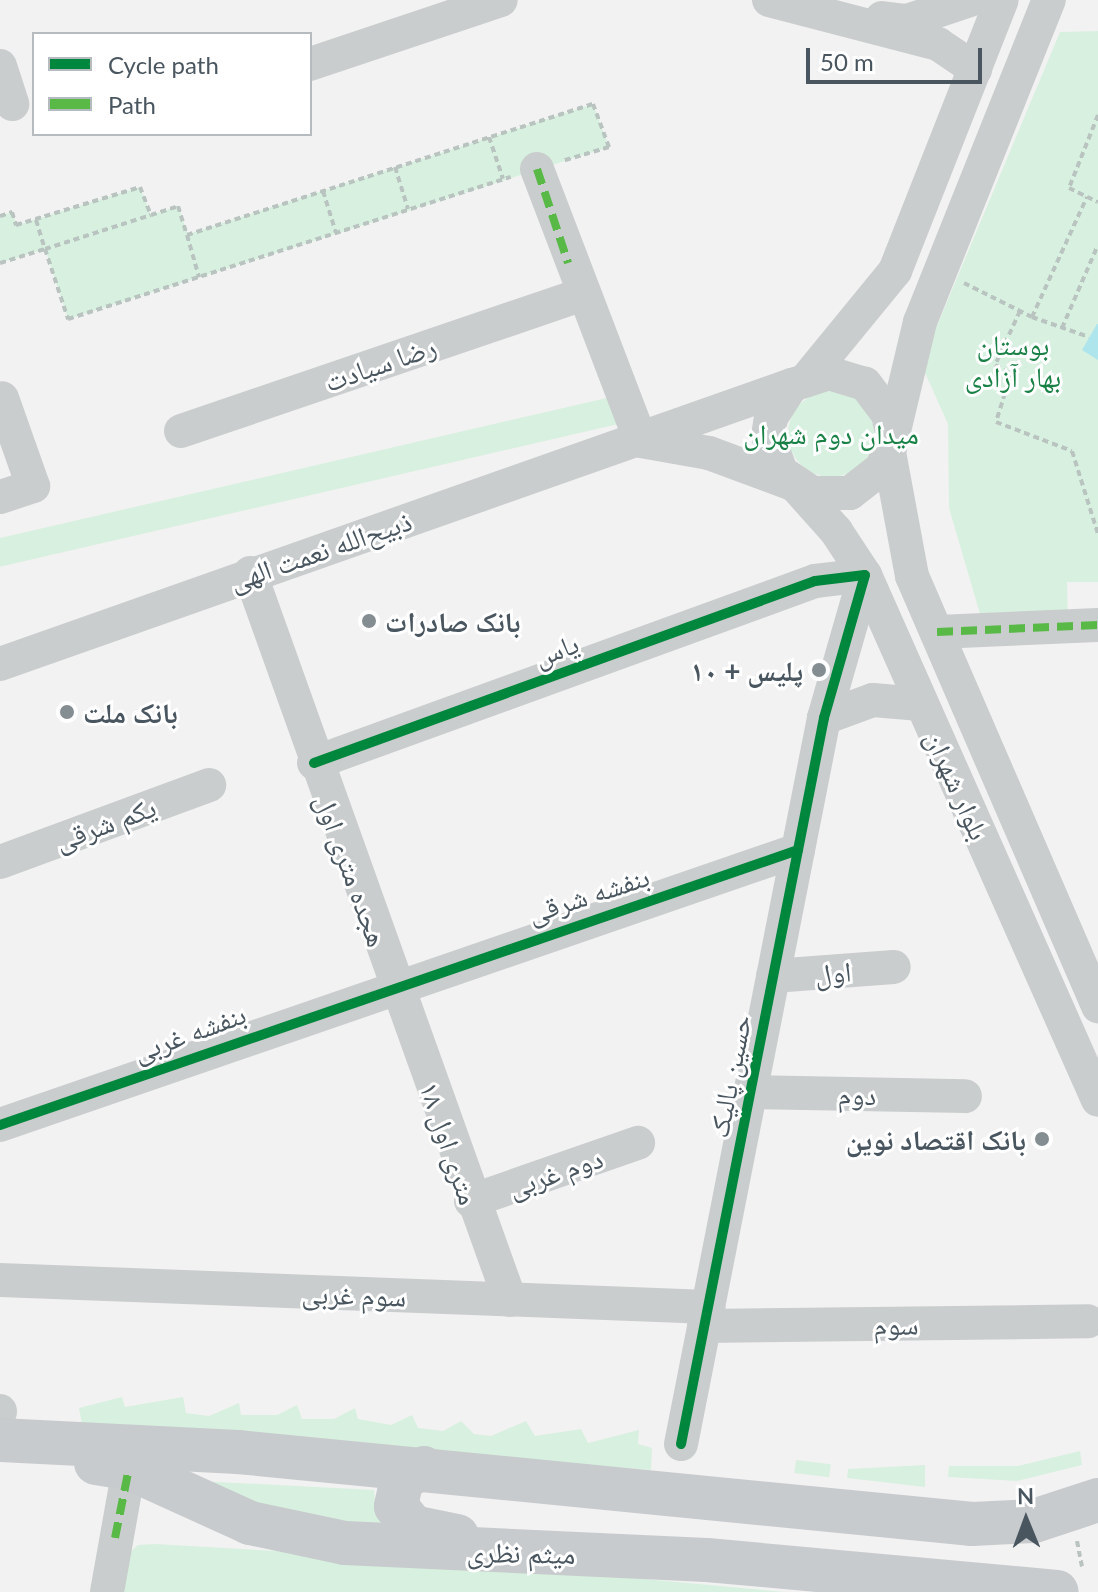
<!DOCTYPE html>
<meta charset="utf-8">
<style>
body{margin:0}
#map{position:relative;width:1098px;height:1592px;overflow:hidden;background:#f3f2f2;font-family:Lato,"Noto Naskh Arabic",sans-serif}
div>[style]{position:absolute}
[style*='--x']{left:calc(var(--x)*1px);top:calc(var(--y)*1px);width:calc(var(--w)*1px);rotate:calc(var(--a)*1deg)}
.green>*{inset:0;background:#d8f0df;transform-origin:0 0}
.round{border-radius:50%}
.water>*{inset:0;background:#aee5ed}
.path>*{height:4px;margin-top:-2px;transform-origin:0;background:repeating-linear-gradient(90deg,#b9c4c0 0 6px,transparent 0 10px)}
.minor>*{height:34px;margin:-17px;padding:0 17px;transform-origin:17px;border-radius:17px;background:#cacdce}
.major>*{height:44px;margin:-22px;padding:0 22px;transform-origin:22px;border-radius:22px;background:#c8cbcd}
.quiet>*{height:8px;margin-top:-4px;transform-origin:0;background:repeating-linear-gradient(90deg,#58b947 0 16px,transparent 0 24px)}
.cycleway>*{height:10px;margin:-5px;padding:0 5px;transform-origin:5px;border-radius:5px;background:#00873e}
.dots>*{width:22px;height:22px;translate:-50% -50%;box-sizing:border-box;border:4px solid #fff;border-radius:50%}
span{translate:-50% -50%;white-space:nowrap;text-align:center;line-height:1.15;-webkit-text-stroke:6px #fff;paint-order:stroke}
.park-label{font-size:28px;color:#198146}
.street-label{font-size:28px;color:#49565f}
.poi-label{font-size:28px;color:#49565f;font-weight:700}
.left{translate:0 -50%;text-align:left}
.right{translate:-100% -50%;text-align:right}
.legend{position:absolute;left:32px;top:32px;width:280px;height:104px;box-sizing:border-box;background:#fff;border:2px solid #b6bbbf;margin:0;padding:10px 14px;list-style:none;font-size:24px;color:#49565f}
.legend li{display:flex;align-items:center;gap:16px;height:40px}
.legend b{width:40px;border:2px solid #b6bbbf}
.north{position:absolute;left:986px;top:1480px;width:80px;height:80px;-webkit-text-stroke:6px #fff;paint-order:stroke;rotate:359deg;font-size:22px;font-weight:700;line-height:32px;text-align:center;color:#49565f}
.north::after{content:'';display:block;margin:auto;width:28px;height:36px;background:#49565f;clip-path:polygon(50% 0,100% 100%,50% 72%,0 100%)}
.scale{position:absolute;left:806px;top:48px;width:176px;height:36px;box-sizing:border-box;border:4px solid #49565f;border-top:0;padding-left:10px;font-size:24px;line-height:28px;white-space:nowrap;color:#49565f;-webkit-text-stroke:6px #fff;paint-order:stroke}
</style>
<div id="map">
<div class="green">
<div style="clip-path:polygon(1098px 31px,1098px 582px,1067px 582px,1068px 630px,985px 631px,949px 508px,948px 424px,921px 364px,1060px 32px)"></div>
<div style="clip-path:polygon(593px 104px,609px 147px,68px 319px,45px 249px,0 263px,0 216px,12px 212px,17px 225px,140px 187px,151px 215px,178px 206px,188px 234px)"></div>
<div class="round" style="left:788px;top:391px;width:86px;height:86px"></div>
<div style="left:611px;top:397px;width:28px;height:649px;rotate:77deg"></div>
<div style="clip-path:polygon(122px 1397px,125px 1407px,183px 1397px,186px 1413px,209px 1416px,239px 1403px,241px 1415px,277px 1415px,297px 1405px,302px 1419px,334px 1419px,355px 1408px,358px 1419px,391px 1425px,412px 1415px,418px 1428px,443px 1431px,461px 1421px,474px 1434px,491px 1436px,526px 1421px,535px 1436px,581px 1429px,588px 1443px,639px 1430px,638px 1444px,652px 1448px,651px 1470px,82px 1424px,79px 1408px)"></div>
<div style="clip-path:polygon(1080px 1451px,1082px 1465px,1017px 1481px,948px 1477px,949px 1466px,1018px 1466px)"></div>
<div style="left:796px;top:1460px;width:35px;height:13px;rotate:7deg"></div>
<div style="clip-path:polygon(925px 1465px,925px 1487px,847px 1478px,848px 1469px)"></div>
<div style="clip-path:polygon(179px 1480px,374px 1490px,376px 1512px,390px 1527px,319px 1526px)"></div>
<div style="clip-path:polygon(155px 1544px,436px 1560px,785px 1592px,119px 1592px,125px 1557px,138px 1545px)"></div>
</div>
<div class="water">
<div style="clip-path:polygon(1097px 324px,1098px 324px,1098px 360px,1082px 350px)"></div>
</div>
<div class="path">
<div style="--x:1098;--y:115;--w:79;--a:111.7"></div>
<div style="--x:1069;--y:188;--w:32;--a:26"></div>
<div style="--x:489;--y:137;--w:44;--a:71.6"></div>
<div style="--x:395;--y:167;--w:44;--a:72.8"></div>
<div style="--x:323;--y:191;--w:44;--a:72.8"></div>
<div style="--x:0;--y:216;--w:13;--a:-18"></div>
<div style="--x:12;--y:212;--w:14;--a:73"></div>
<div style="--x:16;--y:225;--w:130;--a:-17"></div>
<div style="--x:140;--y:187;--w:30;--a:69"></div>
<div style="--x:151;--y:215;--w:28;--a:-18"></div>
<div style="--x:178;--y:206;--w:30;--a:73"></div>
<div style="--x:187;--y:235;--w:427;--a:-17.9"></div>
<div style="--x:593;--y:104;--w:46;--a:69.6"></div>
<div style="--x:609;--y:147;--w:49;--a:163.4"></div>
<div style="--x:36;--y:220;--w:30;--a:73"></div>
<div style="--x:45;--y:249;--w:111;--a:-17.8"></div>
<div style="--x:187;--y:235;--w:44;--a:74.1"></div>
<div style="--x:0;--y:263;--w:47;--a:-17.3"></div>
<div style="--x:45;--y:249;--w:74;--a:71.8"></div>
<div style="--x:68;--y:319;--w:465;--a:-17.8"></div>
<div style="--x:964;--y:283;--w:76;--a:26.6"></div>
<div style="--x:1032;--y:317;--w:132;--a:-65.4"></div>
<div style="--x:1020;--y:311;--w:60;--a:114.8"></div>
<div style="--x:995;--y:365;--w:18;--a:29"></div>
<div style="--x:1011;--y:374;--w:50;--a:107.4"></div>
<div style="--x:996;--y:422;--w:81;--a:20.9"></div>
<div style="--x:1072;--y:451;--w:87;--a:72.6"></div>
<div style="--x:1032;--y:317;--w:60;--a:19.3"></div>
<div style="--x:1062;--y:328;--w:90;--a:-66.6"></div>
<div style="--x:1077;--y:1541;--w:26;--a:79"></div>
</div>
<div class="minor">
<div style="--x:769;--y:0;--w:175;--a:14.6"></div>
<div style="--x:938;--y:44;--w:45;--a:34"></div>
<div style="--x:882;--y:18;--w:25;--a:7"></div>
<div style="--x:907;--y:21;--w:66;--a:-18.4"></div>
<div style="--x:310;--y:64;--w:201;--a:-18.5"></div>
<div style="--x:0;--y:66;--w:40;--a:72"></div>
<div style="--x:537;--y:169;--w:291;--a:69.1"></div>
<div style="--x:809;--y:376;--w:136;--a:-50.7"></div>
<div style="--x:895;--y:271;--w:291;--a:-68.5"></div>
<div style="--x:181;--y:431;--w:422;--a:-18.8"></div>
<div style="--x:892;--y:433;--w:19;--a:-102"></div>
<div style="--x:888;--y:414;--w:38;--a:-127"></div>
<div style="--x:865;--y:384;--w:38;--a:-163"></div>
<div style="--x:829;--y:373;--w:39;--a:162"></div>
<div style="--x:792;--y:385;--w:38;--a:123"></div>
<div style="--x:771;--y:417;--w:19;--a:99"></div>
<div style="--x:768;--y:436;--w:38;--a:70"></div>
<div style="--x:781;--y:472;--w:37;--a:34"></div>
<div style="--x:812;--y:493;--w:38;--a:0"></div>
<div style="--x:850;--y:493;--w:39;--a:-38"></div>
<div style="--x:881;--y:469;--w:19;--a:-65"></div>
<div style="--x:889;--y:452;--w:134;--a:-76.6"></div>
<div style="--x:920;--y:322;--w:347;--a:-68.2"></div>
<div style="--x:641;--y:441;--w:69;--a:10"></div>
<div style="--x:709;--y:453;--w:92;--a:20.4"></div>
<div style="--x:795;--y:485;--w:62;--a:48.3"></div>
<div style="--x:836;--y:531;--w:53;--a:56.6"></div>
<div style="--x:865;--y:575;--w:574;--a:66.07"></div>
<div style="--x:889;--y:452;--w:126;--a:79.5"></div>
<div style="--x:912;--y:576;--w:469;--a:66.6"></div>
<div style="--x:0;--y:497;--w:35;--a:-18"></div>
<div style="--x:33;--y:486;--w:93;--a:-109.4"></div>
<div style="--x:250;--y:573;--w:772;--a:70.32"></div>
<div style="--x:937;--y:632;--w:161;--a:-2.5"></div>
<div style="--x:0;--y:664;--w:840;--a:-19.41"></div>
<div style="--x:824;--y:718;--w:52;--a:-20.2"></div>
<div style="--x:873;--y:700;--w:47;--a:4.9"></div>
<div style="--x:314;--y:763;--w:533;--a:-19.96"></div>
<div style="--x:815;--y:581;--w:50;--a:-6.8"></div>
<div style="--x:865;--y:575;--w:149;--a:106"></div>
<div style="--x:824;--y:718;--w:740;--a:101.14"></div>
<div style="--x:0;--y:862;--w:223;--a:-20.2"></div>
<div style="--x:773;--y:976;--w:121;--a:-4.3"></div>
<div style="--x:750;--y:1092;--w:215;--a:1.1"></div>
<div style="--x:0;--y:1125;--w:844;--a:-19.01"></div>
<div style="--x:471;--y:1201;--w:177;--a:-19.2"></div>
<div style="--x:0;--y:1280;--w:709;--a:2.18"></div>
<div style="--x:704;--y:1326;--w:384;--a:-0.7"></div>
<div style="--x:0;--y:1411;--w:1;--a:90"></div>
<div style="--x:107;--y:1592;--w:126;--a:-79.9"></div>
</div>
<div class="major">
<div style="--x:0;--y:1440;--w:238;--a:2.9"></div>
<div style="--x:238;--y:1452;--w:738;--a:5.6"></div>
<div style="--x:972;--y:1524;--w:62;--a:-2.8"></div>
<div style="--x:1034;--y:1521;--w:67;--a:-18.2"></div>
<div style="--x:96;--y:1463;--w:33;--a:9"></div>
<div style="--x:129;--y:1468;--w:133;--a:24.4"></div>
<div style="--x:250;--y:1523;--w:97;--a:11.9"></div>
<div style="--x:345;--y:1543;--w:362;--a:2.7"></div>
<div style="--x:707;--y:1560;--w:351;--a:5.2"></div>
<div style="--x:424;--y:1468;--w:24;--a:156"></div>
<div style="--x:402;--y:1478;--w:29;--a:102"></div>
<div style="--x:396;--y:1506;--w:27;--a:51"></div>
<div style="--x:413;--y:1527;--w:45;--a:11.6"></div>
</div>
<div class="quiet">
<div style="--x:537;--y:169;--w:99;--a:71.7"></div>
<div style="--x:937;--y:632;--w:161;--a:-2.5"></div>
<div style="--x:115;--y:1538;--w:71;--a:-78.7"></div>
</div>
<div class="cycleway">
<div style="--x:314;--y:763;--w:533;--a:-19.96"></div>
<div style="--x:815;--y:581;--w:50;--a:-6.8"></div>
<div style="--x:865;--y:575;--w:149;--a:106"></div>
<div style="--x:824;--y:718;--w:740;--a:101.14"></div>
<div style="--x:0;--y:1125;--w:844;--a:-19.01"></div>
</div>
<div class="dots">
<div style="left:369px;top:621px;background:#848d92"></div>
<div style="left:819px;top:670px;background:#848d92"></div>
<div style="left:67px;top:712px;background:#848d92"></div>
<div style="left:1042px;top:1139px;background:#848d92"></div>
</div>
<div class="park-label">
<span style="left:1013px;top:360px">بوستان<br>بهار آزادی</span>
<span style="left:831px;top:433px">میدان دوم شهران</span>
</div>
<div class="street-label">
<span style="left:380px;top:363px;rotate:-19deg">رضا سیادت</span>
<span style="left:320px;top:550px;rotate:-19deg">ذبیح‌الله نعمت الهی</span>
<span style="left:556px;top:649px;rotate:-20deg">یاس</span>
<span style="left:958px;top:785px;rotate:66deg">بلوار شهران</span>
<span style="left:105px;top:823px;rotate:-20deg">یکم شرقی</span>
<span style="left:352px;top:870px;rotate:70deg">هجده متری اول</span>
<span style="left:588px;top:894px;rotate:-18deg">بنفشه شرقی</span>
<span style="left:833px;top:972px;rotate:-5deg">اول</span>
<span style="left:189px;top:1032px;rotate:-20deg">بنفشه غربی</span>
<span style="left:729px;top:1076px;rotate:-79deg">حسین پالیک</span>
<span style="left:857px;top:1094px;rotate:1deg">دوم</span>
<span style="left:450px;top:1143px;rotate:71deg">۱۸ متری اول</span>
<span style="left:555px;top:1172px;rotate:-19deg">دوم غربی</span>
<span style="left:354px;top:1294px;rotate:2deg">سوم غربی</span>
<span style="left:896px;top:1324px;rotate:-1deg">سوم</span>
<span style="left:521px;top:1552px;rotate:1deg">میثم نظری</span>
</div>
<div class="poi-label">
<span class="left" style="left:385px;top:621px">بانک صادرات</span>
<span class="right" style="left:803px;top:670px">پلیس + ۱۰</span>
<span class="left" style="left:83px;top:712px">بانک ملت</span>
<span class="right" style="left:1026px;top:1139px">بانک اقتصاد نوین</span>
</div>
<ul class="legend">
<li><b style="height:10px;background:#00873e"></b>Cycle path</li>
<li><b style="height:10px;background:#58b947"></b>Path</li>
</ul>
<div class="north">N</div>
<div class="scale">50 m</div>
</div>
